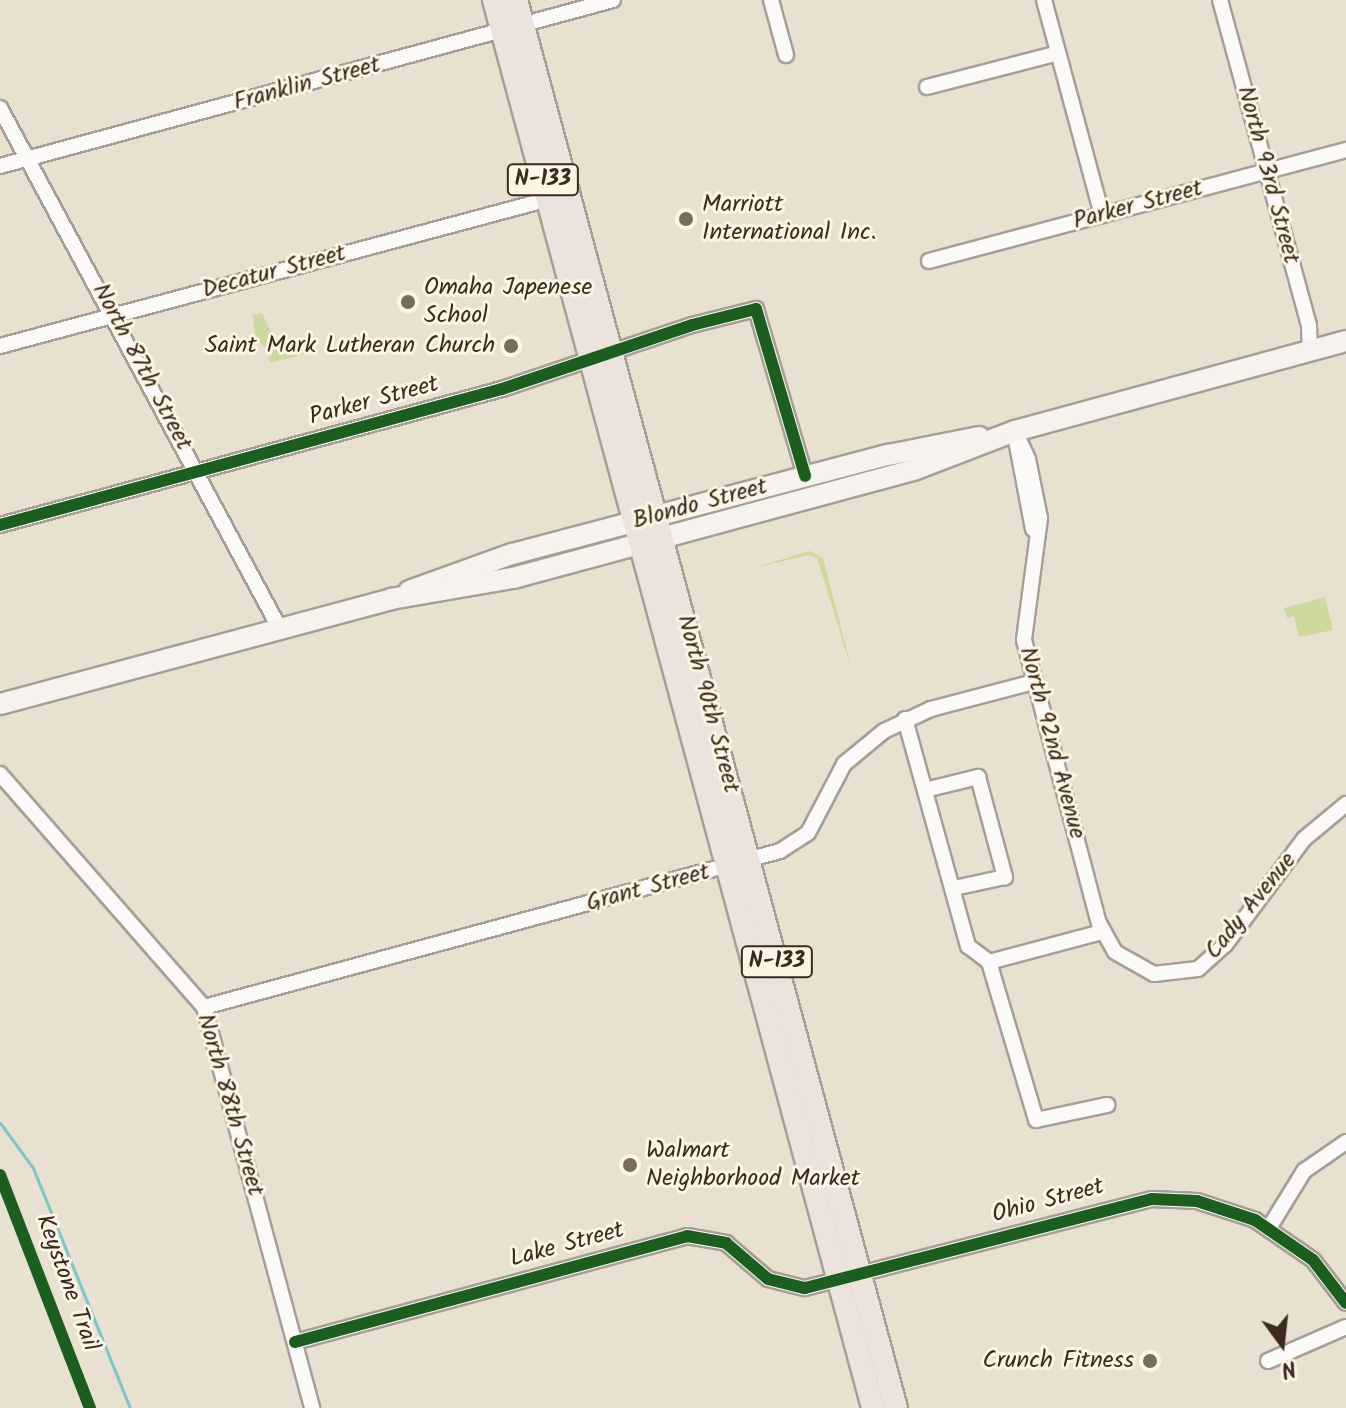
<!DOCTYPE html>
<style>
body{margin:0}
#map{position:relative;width:1346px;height:1408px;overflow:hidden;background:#e8e0d0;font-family:Kalam,sans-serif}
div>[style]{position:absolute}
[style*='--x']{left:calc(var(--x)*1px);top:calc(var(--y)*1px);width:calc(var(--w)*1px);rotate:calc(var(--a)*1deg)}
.green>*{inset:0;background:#cfd89f}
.stream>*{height:3px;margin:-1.5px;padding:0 1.5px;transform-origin:1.5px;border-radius:1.5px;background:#7cc6c6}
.roads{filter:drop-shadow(2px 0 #a69f94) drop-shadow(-2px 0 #a69f94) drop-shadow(0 2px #a69f94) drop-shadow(0 -2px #a69f94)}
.minor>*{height:14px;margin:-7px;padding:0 7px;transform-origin:7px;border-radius:7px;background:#fcfaf8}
.secondary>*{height:20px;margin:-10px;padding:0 10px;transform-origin:10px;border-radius:10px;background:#f6f2ed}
.primary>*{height:22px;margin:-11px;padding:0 11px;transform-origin:11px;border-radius:11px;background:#ece4dc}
.cycleway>*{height:12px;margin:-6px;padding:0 6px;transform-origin:6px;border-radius:6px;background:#1b5e20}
.dots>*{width:22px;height:22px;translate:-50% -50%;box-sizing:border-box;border:4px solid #fcf5e5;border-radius:50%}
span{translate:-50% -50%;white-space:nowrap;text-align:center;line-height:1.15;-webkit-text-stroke:6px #fcf5e5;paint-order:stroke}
.shield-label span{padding:2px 6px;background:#fcf5e5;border:2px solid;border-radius:6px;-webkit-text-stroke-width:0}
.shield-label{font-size:22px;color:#3b2a1e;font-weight:700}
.street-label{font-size:24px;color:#3b2a1e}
.poi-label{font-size:24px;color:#3b2a1e}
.left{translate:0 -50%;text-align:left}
.right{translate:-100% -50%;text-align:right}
.north{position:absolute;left:1242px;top:1304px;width:80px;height:80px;-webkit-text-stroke:6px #fcf5e5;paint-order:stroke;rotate:165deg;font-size:22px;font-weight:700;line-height:32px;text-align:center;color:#3b2a1e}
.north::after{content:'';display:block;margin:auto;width:28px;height:36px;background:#3b2a1e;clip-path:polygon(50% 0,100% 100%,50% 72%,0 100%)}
</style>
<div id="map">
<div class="green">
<div style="clip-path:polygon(262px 313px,275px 340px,298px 337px,305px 354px,270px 363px,266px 348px,255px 339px,253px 315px)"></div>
<div style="clip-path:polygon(810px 551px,823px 558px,853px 674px,817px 558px,809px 555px,753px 568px)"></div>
<div style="clip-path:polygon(1325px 597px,1333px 630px,1299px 637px,1294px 616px,1287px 618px,1284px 608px)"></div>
</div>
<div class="stream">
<div style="--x:0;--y:1123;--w:56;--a:53.7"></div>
<div style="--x:33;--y:1168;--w:259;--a:68"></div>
</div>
<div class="roads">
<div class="minor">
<div style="--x:771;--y:0;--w:57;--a:74.7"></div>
<div style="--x:1044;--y:0;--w:223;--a:74.9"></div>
<div style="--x:1220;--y:0;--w:337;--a:74.7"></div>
<div style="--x:1309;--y:325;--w:26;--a:88"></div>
<div style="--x:927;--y:87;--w:135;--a:-14.5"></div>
<div style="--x:0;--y:108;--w:591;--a:61.75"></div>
<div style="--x:0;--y:166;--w:635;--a:-15.15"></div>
<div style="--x:929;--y:261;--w:432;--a:-14.9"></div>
<div style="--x:0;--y:346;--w:568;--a:-14.99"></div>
<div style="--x:1015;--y:431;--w:31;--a:65"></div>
<div style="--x:1028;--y:459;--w:60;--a:78.5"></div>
<div style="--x:1040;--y:518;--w:123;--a:97.5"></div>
<div style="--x:1024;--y:640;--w:293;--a:75.2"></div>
<div style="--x:1099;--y:923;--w:33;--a:61"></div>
<div style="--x:1115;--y:952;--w:45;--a:29.4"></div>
<div style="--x:1154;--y:974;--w:44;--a:-6.5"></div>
<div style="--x:1198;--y:969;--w:36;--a:-42"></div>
<div style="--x:1225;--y:945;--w:132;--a:-53.3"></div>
<div style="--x:1304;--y:839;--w:55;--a:-39.8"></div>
<div style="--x:1015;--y:435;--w:96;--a:79.2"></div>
<div style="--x:0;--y:525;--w:520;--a:-15.16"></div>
<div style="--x:502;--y:389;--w:200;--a:-18.6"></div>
<div style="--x:692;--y:325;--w:66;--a:-14"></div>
<div style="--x:756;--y:309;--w:174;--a:73.6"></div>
<div style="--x:905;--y:719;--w:236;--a:74.5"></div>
<div style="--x:968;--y:946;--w:26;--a:37"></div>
<div style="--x:0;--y:774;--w:310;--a:48.8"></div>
<div style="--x:204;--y:1007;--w:415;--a:74.9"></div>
<div style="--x:925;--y:790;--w:55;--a:-13.8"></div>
<div style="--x:978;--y:777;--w:104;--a:74.9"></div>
<div style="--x:1005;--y:877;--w:52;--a:167.8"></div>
<div style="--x:1102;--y:932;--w:117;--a:165.1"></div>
<div style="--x:989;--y:962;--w:165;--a:73.4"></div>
<div style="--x:1036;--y:1120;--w:73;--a:-11.9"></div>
<div style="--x:204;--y:1007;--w:597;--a:-15.15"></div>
<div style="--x:780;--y:851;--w:33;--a:-33"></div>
<div style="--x:808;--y:833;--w:78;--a:-62.4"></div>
<div style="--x:844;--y:764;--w:52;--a:-39.5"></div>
<div style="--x:884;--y:731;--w:52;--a:-25.1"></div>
<div style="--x:931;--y:709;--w:106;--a:-14.7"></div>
<div style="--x:1269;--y:1228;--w:67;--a:-58.4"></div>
<div style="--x:1304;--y:1171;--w:51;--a:-34.6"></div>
<div style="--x:295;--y:1342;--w:406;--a:-15.1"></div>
<div style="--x:687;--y:1236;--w:40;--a:10"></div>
<div style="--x:726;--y:1243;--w:55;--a:40.6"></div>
<div style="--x:768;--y:1279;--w:38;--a:14"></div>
<div style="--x:805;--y:1288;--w:358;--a:-14.4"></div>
<div style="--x:1152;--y:1199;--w:45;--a:2.5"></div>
<div style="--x:1197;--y:1201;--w:61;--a:18.1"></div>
<div style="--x:1255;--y:1220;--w:70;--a:34.6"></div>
<div style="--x:1313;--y:1260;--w:54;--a:52.5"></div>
<div style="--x:1268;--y:1361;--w:85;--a:-23.6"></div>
</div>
<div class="secondary">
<div style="--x:409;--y:591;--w:109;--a:-19.8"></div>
<div style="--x:512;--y:554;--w:389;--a:-14.8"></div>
<div style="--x:888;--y:455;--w:93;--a:-11.2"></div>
<div style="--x:0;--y:704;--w:405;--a:-15"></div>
<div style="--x:391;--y:599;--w:124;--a:-9.8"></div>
<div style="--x:513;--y:578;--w:417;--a:-15.1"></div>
<div style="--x:916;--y:469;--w:106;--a:-21"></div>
<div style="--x:1015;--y:431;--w:343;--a:-15.2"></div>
</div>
<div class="primary">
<div style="--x:494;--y:0;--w:1458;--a:74.93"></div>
<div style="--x:516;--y:0;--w:1458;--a:74.9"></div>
</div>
</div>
<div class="cycleway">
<div style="--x:0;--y:525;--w:520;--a:-15.16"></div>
<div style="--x:502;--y:389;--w:200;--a:-18.6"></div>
<div style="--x:692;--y:325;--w:66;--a:-14"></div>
<div style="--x:756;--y:309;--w:174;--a:73.6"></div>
<div style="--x:0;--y:1175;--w:250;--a:68.9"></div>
<div style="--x:295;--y:1342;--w:406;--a:-15.1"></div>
<div style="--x:687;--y:1236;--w:40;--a:10"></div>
<div style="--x:726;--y:1243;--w:55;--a:40.6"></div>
<div style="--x:768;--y:1279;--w:38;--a:14"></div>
<div style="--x:805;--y:1288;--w:358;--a:-14.4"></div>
<div style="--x:1152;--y:1199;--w:45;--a:2.5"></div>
<div style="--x:1197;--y:1201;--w:61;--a:18.1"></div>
<div style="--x:1255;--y:1220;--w:70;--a:34.6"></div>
<div style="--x:1313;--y:1260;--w:54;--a:52.5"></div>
</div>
<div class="dots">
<div style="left:686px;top:219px;background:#786a5c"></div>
<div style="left:408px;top:302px;background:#786a5c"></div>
<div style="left:511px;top:346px;background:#786a5c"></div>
<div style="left:630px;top:1165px;background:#786a5c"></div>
<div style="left:1150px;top:1361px;background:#786a5c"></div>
</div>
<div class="shield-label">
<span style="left:543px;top:180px">N-133</span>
<span style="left:777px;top:962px">N-133</span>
</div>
<div class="street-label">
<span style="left:307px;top:84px;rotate:-15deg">Franklin Street</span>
<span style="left:1268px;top:175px;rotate:75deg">North 93rd Street</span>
<span style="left:1138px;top:205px;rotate:-15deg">Parker Street</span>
<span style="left:274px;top:272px;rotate:-15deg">Decatur Street</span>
<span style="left:142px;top:367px;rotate:62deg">North 87th Street</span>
<span style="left:374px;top:401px;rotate:-15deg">Parker Street</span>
<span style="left:700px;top:504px;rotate:-15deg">Blondo Street</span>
<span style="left:708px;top:704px;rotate:75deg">North 90th Street</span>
<span style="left:1052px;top:743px;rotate:75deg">North 92nd Avenue</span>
<span style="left:648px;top:888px;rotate:-15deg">Grant Street</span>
<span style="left:1251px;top:906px;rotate:-51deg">Cady Avenue</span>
<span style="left:230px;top:1105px;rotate:74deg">North 88th Street</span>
<span style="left:1048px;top:1201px;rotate:-15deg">Ohio Street</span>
<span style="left:567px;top:1245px;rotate:-15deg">Lake Street</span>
<span style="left:67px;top:1283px;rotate:70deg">Keystone Trail</span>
</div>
<div class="poi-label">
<span class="left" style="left:702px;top:219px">Marriott<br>International Inc.</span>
<span class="left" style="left:424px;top:302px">Omaha Japenese<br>School</span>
<span class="right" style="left:495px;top:346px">Saint Mark Lutheran Church</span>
<span class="left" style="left:646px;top:1165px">Walmart<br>Neighborhood Market</span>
<span class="right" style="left:1134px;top:1361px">Crunch Fitness</span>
</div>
<div class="north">N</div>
</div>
